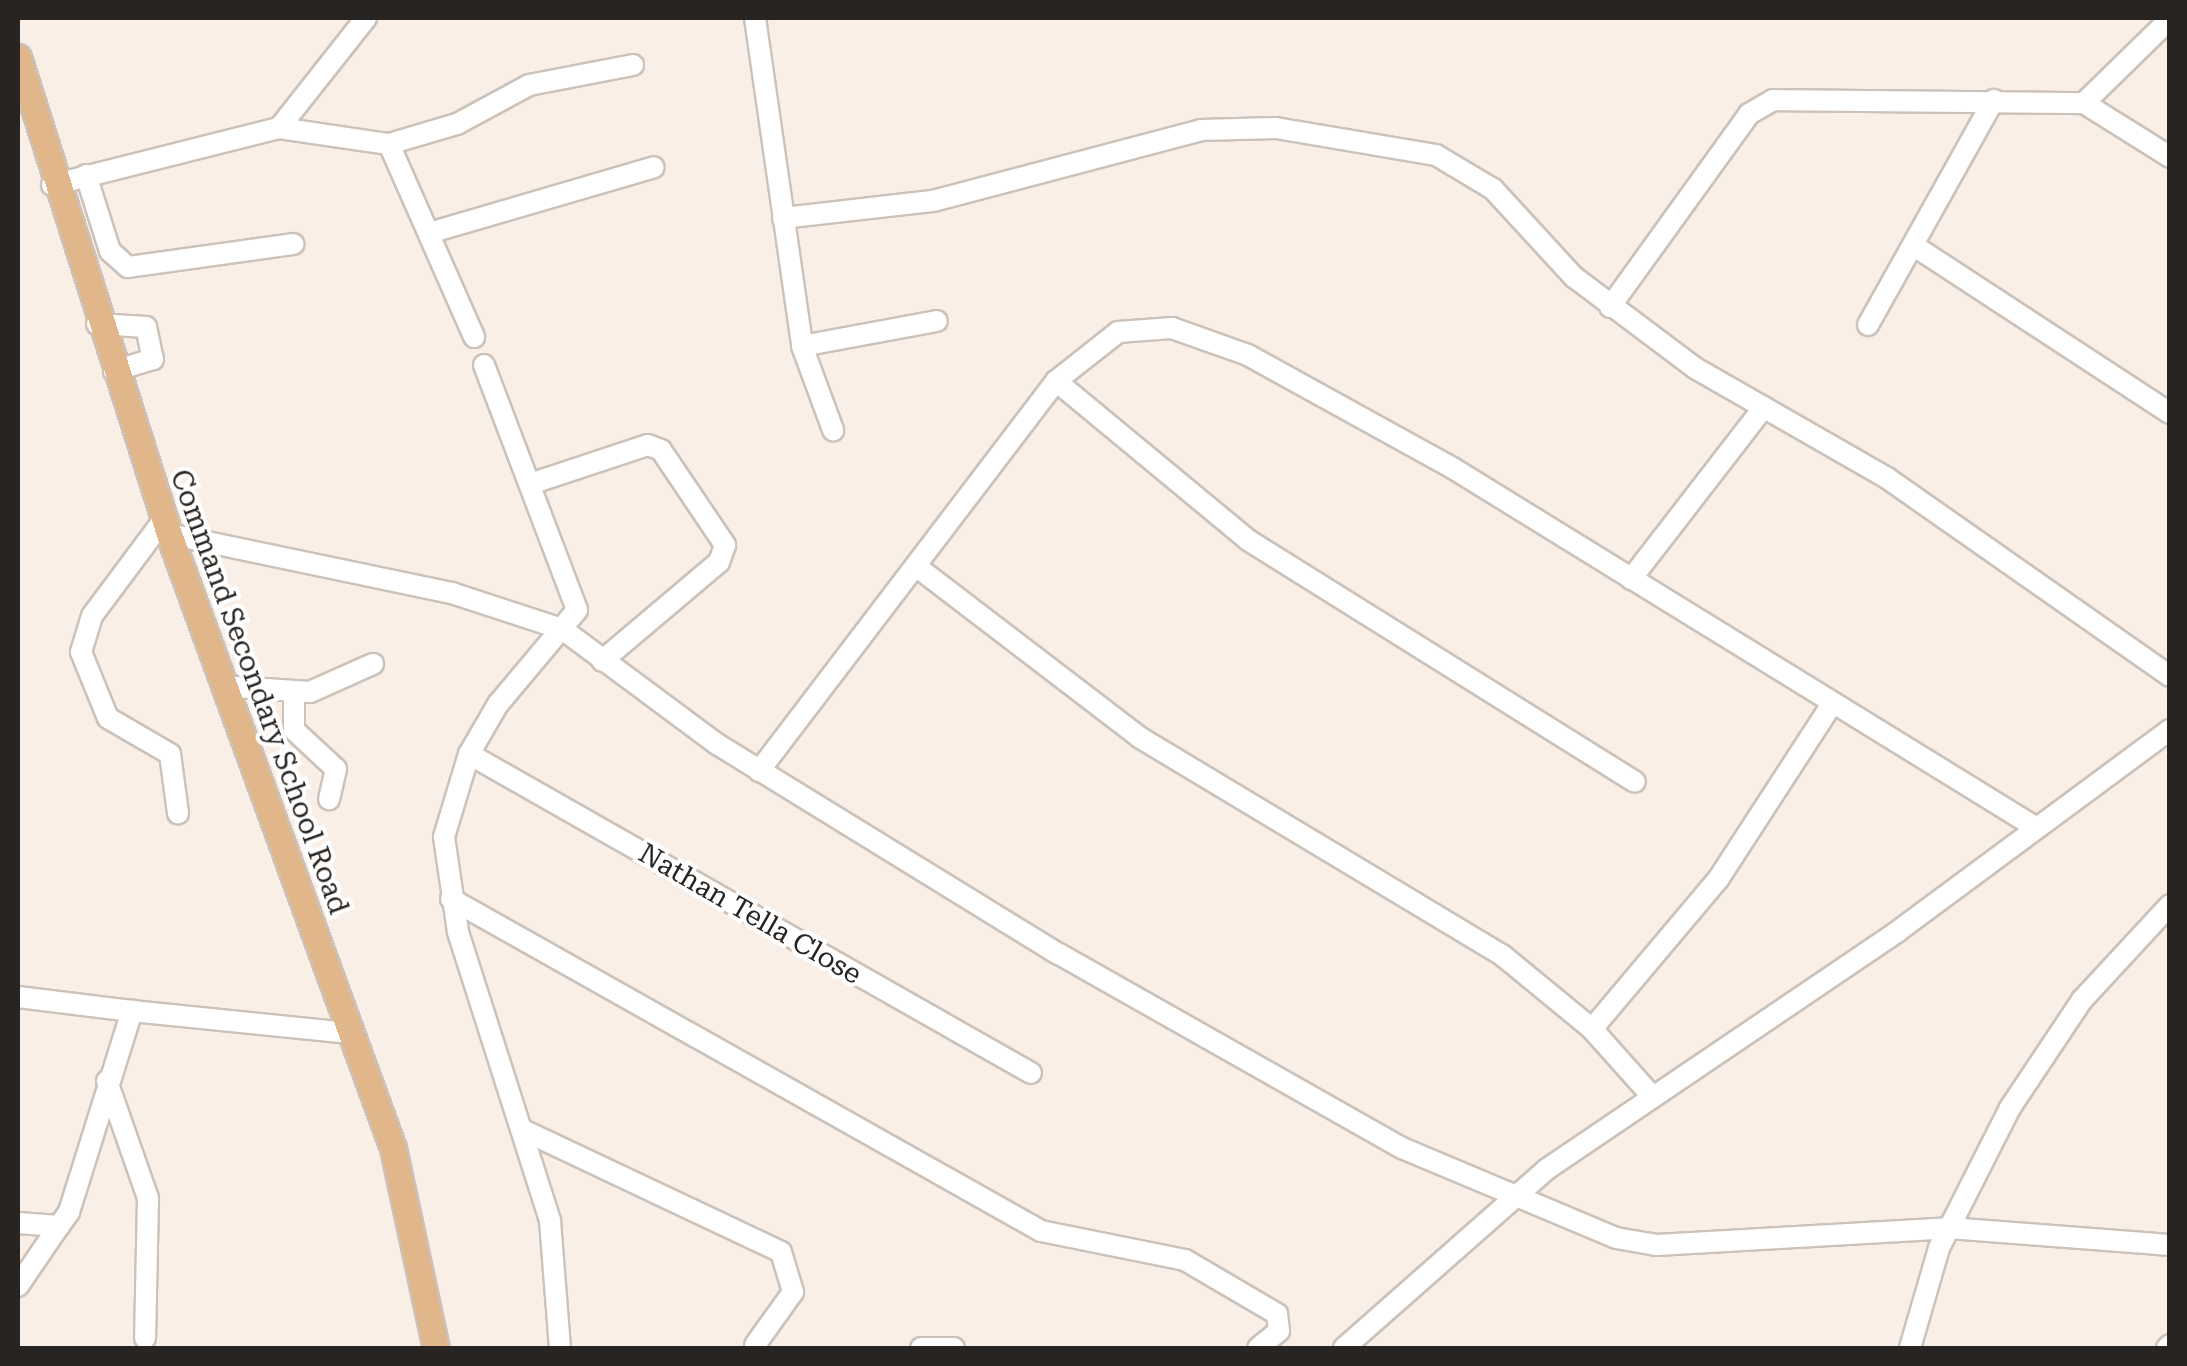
<!DOCTYPE html>
<style>
body{margin:0}
#map{position:relative;width:2187px;height:1366px;overflow:hidden;background:#faefe6;font-family:"Roboto Serif",serif}
div>[style]{position:absolute}
[style*='--x']{left:calc(var(--x)*1px);top:calc(var(--y)*1px);width:calc(var(--w)*1px);rotate:calc(var(--a)*1deg)}
.roads{filter:drop-shadow(2px 0 #ccc2b9) drop-shadow(-2px 0 #ccc2b9) drop-shadow(0 2px #ccc2b9) drop-shadow(0 -2px #ccc2b9)}
.minor>*{height:20px;margin:-10px;padding:0 10px;transform-origin:10px;border-radius:10px;background:#fff}
.major>*{height:25px;margin:-12.5px;padding:0 12.5px;transform-origin:12.5px;border-radius:12.5px;background:#e1b68a}
span{translate:-50% -50%;white-space:nowrap;text-align:center;line-height:1.15;-webkit-text-stroke:8px #fff;paint-order:stroke}
.street-label{font-size:28px;color:#282421}
.frame{position:absolute;inset:0;border:20px solid #282421;pointer-events:none}
</style>
<div id="map">
<div class="roads">
<div class="minor">
<div style="--x:366;--y:18;--w:140;--a:128.3"></div>
<div style="--x:279;--y:128;--w:111;--a:8.3"></div>
<div style="--x:389;--y:144;--w:211;--a:66.2"></div>
<div style="--x:755;--y:18;--w:331;--a:81.8"></div>
<div style="--x:802;--y:346;--w:90;--a:69.7"></div>
<div style="--x:2084;--y:103;--w:120;--a:-44.3"></div>
<div style="--x:389;--y:144;--w:71;--a:-16.4"></div>
<div style="--x:457;--y:124;--w:82;--a:-28.4"></div>
<div style="--x:529;--y:85;--w:106;--a:-10.9"></div>
<div style="--x:86;--y:175;--w:80;--a:72.5"></div>
<div style="--x:110;--y:251;--w:24;--a:42"></div>
<div style="--x:128;--y:267;--w:167;--a:-7.9"></div>
<div style="--x:52;--y:185;--w:234;--a:-14.1"></div>
<div style="--x:783;--y:218;--w:151;--a:-6.5"></div>
<div style="--x:933;--y:201;--w:277;--a:-14.8"></div>
<div style="--x:1201;--y:130;--w:75;--a:-1.5"></div>
<div style="--x:1276;--y:128;--w:162;--a:9.6"></div>
<div style="--x:1436;--y:155;--w:66;--a:30.8"></div>
<div style="--x:1493;--y:189;--w:120;--a:47.4"></div>
<div style="--x:1574;--y:277;--w:151;--a:36.9"></div>
<div style="--x:1695;--y:368;--w:221;--a:29.8"></div>
<div style="--x:1887;--y:478;--w:345;--a:35"></div>
<div style="--x:429;--y:233;--w:234;--a:-16.3"></div>
<div style="--x:1916;--y:247;--w:303;--a:33.2"></div>
<div style="--x:1610;--y:307;--w:238;--a:-54.2"></div>
<div style="--x:1749;--y:114;--w:28;--a:-30"></div>
<div style="--x:1773;--y:100;--w:311;--a:0.6"></div>
<div style="--x:2084;--y:103;--w:102;--a:32.1"></div>
<div style="--x:97;--y:324;--w:49;--a:3.5"></div>
<div style="--x:146;--y:327;--w:33;--a:78"></div>
<div style="--x:153;--y:359;--w:41;--a:162.9"></div>
<div style="--x:1868;--y:325;--w:258;--a:-60.8"></div>
<div style="--x:802;--y:346;--w:137;--a:-10.5"></div>
<div style="--x:484;--y:365;--w:262;--a:69.2"></div>
<div style="--x:577;--y:610;--w:123;--a:130"></div>
<div style="--x:498;--y:704;--w:58;--a:120.1"></div>
<div style="--x:469;--y:754;--w:87;--a:106.8"></div>
<div style="--x:444;--y:837;--w:96;--a:81.6"></div>
<div style="--x:458;--y:932;--w:303;--a:72.3"></div>
<div style="--x:550;--y:1221;--w:127;--a:85.5"></div>
<div style="--x:1056;--y:381;--w:249;--a:39.6"></div>
<div style="--x:1248;--y:540;--w:456;--a:32"></div>
<div style="--x:530;--y:484;--w:124;--a:-18.3"></div>
<div style="--x:648;--y:445;--w:14;--a:21"></div>
<div style="--x:661;--y:450;--w:115;--a:56"></div>
<div style="--x:725;--y:545;--w:18;--a:109"></div>
<div style="--x:719;--y:562;--w:153;--a:139.8"></div>
<div style="--x:165;--y:518;--w:122;--a:126.7"></div>
<div style="--x:92;--y:616;--w:38;--a:107"></div>
<div style="--x:81;--y:652;--w:71;--a:67.8"></div>
<div style="--x:108;--y:718;--w:72;--a:30.1"></div>
<div style="--x:170;--y:754;--w:60;--a:82.3"></div>
<div style="--x:169;--y:534;--w:289;--a:11.8"></div>
<div style="--x:452;--y:593;--w:116;--a:18.1"></div>
<div style="--x:562;--y:629;--w:193;--a:36.6"></div>
<div style="--x:717;--y:744;--w:401;--a:31.6"></div>
<div style="--x:1059;--y:954;--w:394;--a:29.5"></div>
<div style="--x:1402;--y:1148;--w:232;--a:22.8"></div>
<div style="--x:1616;--y:1238;--w:42;--a:9.7"></div>
<div style="--x:1657;--y:1245;--w:292;--a:-3.3"></div>
<div style="--x:1949;--y:1228;--w:222;--a:4.4"></div>
<div style="--x:917;--y:567;--w:280;--a:37.4"></div>
<div style="--x:1139;--y:737;--w:423;--a:31"></div>
<div style="--x:1502;--y:955;--w:117;--a:39.4"></div>
<div style="--x:1592;--y:1029;--w:87;--a:48.3"></div>
<div style="--x:1631;--y:579;--w:217;--a:-52.3"></div>
<div style="--x:222;--y:686;--w:88;--a:3.9"></div>
<div style="--x:310;--y:692;--w:69;--a:-24"></div>
<div style="--x:294;--y:691;--w:39;--a:90"></div>
<div style="--x:294;--y:730;--w:57;--a:42.9"></div>
<div style="--x:336;--y:769;--w:31;--a:103"></div>
<div style="--x:469;--y:754;--w:646;--a:29.58"></div>
<div style="--x:759;--y:771;--w:490;--a:-52.7"></div>
<div style="--x:1056;--y:381;--w:79;--a:-38.3"></div>
<div style="--x:1118;--y:332;--w:54;--a:-4.2"></div>
<div style="--x:1172;--y:328;--w:81;--a:19.6"></div>
<div style="--x:1248;--y:355;--w:232;--a:28.9"></div>
<div style="--x:1451;--y:467;--w:686;--a:31.65"></div>
<div style="--x:451;--y:899;--w:677;--a:29.37"></div>
<div style="--x:1041;--y:1231;--w:147;--a:11.4"></div>
<div style="--x:1185;--y:1260;--w:107;--a:30.4"></div>
<div style="--x:1277;--y:1314;--w:17;--a:83"></div>
<div style="--x:1279;--y:1331;--w:27;--a:141"></div>
<div style="--x:18;--y:997;--w:115;--a:7"></div>
<div style="--x:1592;--y:1029;--w:197;--a:-49.9"></div>
<div style="--x:1719;--y:878;--w:207;--a:-57"></div>
<div style="--x:107;--y:1081;--w:124;--a:70.7"></div>
<div style="--x:148;--y:1198;--w:140;--a:91.2"></div>
<div style="--x:523;--y:1130;--w:285;--a:25.3"></div>
<div style="--x:781;--y:1252;--w:42;--a:73.3"></div>
<div style="--x:793;--y:1292;--w:65;--a:125.6"></div>
<div style="--x:18;--y:1223;--w:41;--a:4.2"></div>
<div style="--x:59;--y:1226;--w:17;--a:-54"></div>
<div style="--x:69;--y:1212;--w:211;--a:-72.6"></div>
<div style="--x:132;--y:1011;--w:219;--a:5.8"></div>
<div style="--x:18;--y:1286;--w:73;--a:-55.7"></div>
<div style="--x:921;--y:1348;--w:33;--a:0"></div>
<div style="--x:1344;--y:1348;--w:271;--a:-41.4"></div>
<div style="--x:1547;--y:1169;--w:424;--a:-34.1"></div>
<div style="--x:1898;--y:931;--w:338;--a:-36.5"></div>
<div style="--x:1910;--y:1348;--w:104;--a:-73.8"></div>
<div style="--x:1939;--y:1248;--w:157;--a:-63.1"></div>
<div style="--x:2010;--y:1108;--w:130;--a:-56.3"></div>
<div style="--x:2082;--y:1000;--w:129;--a:-47.2"></div>
<div style="--x:2167;--y:1348;--w:4;--a:-45"></div>
</div>
<div class="major">
<div style="--x:18;--y:57;--w:500;--a:72.43"></div>
<div style="--x:169;--y:534;--w:654;--a:69.96"></div>
<div style="--x:393;--y:1148;--w:205;--a:77.9"></div>
</div>
</div>
<div class="street-label">
<span style="left:259px;top:692px;rotate:70deg">Command Secondary School Road</span>
<span style="left:750px;top:914px;rotate:30deg">Nathan Tella Close</span>
</div>
<div class="frame"></div>
</div>
